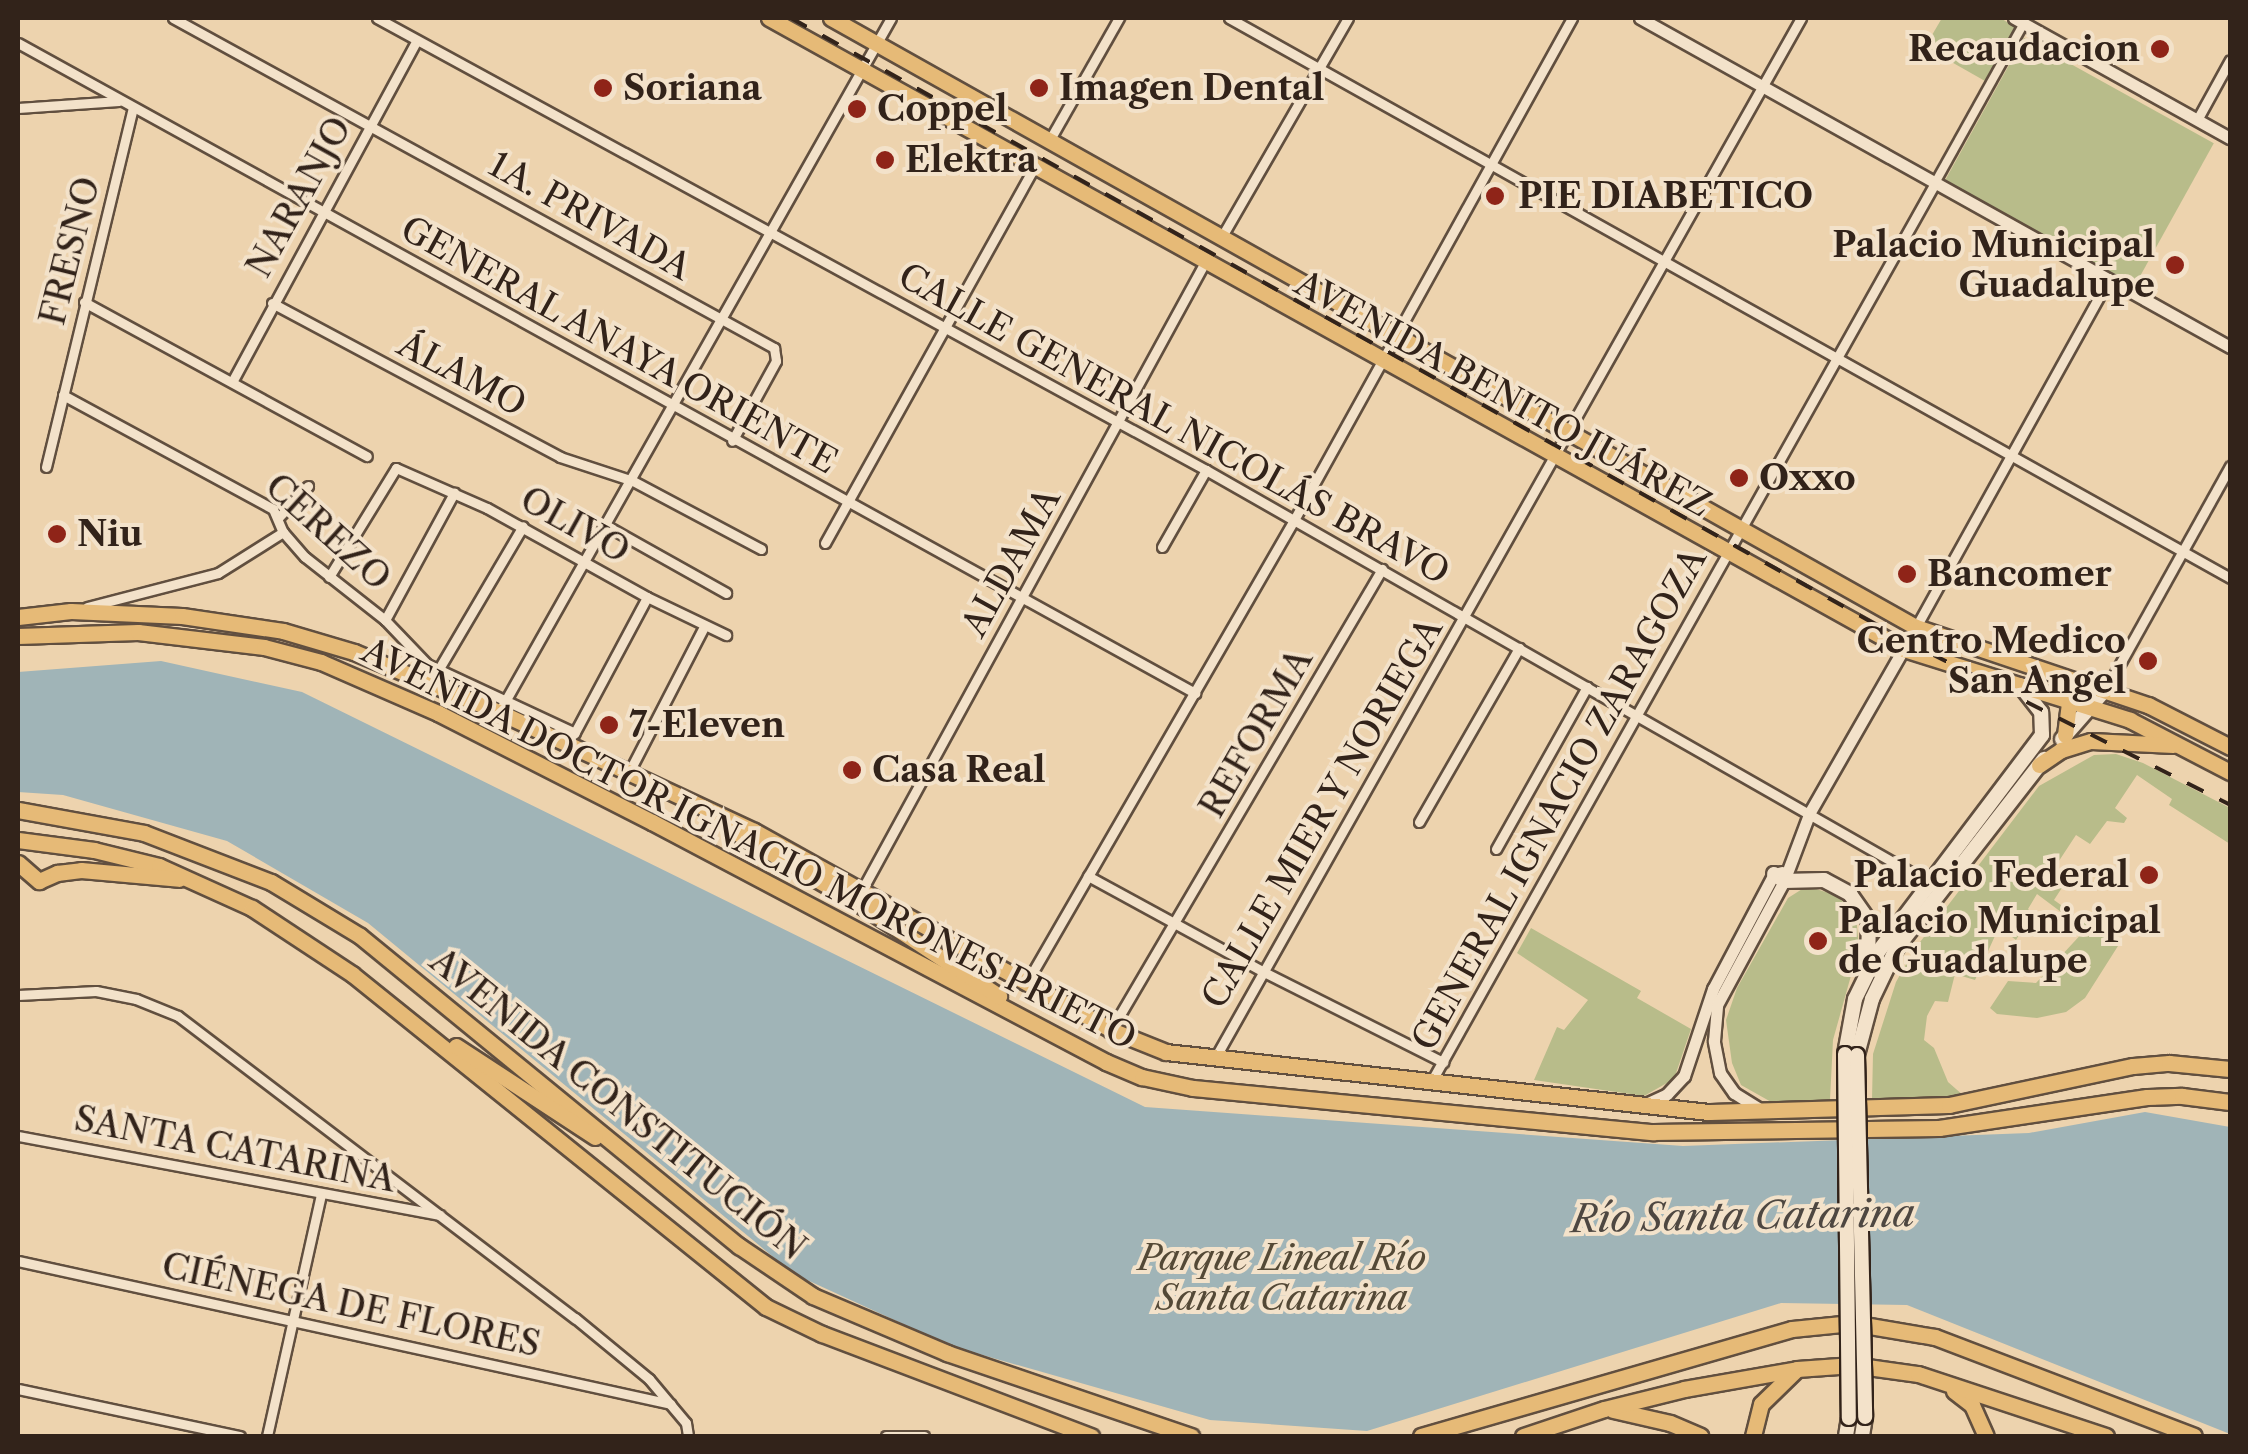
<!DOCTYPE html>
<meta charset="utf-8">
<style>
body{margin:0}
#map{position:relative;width:2248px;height:1454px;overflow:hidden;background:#edd3ae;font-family:"Libre Caslon Text",serif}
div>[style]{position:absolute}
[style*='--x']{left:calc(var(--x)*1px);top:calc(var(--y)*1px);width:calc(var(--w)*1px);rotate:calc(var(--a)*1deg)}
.green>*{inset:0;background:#b8bc8a;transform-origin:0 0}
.water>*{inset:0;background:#a0b4b7}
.roads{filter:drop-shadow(2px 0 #614f3f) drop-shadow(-2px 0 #614f3f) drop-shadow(0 2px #614f3f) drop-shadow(0 -2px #614f3f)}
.pedestrian>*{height:8px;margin:-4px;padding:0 4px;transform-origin:4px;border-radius:4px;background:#f3e2ca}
.minor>*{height:9px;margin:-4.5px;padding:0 4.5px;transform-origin:4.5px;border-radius:4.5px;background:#f3e2ca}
.tertiary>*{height:11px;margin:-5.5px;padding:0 5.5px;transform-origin:5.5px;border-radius:5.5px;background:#f3e2ca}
.secondary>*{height:14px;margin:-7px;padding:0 7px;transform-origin:7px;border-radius:7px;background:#f3e2ca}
.primary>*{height:15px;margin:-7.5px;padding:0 7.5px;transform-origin:7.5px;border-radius:7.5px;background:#e6ba77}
.trunk>*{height:15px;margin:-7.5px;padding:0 7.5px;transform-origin:7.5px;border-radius:7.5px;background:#e6ba77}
.rail>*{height:4px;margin-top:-2px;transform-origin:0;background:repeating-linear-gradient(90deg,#32231a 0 18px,transparent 0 36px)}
.bridges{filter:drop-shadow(2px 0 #32231a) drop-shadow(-2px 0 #32231a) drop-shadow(0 2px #32231a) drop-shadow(0 -2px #32231a)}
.secondary-bridge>*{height:14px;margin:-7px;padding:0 7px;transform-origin:7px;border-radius:7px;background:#f3e2ca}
.dots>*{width:28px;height:28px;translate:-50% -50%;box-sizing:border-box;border:5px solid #f3e2ca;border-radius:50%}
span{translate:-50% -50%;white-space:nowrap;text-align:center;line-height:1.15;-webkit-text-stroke:8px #f3e2ca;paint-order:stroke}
.poi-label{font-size:35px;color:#32231a;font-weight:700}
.right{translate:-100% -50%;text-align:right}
.left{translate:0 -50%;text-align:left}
.street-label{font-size:35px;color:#32231a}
.park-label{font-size:35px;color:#544936;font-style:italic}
.water-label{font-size:38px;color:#4e4741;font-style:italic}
.frame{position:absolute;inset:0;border:20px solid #32231a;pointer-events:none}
</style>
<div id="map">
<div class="green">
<div style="clip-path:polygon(1942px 18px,2000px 18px,2016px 27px,1985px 81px,1925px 47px)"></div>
<div style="left:2024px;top:38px;width:217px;height:163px;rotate:29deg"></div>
<div style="clip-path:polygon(2116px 754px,2143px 763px,2230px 808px,2230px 844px,2169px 805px,2172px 799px,2137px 775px,2115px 808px,2127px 818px,2124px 823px,2107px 821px,2090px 844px,2076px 835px,2053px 870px,2067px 880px,2054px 900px,2118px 946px,2085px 998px,2066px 1012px,2037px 1018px,1997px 1014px,1990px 1008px,2008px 981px,2036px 983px,2085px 930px,2037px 894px,2028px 909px,2032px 913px,2016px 940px,1999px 927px,1975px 980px,1955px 974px,1948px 1002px,1935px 1001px,1927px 1016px,1924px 1040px,1934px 1048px,1948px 1082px,1964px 1096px,1872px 1099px,1873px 1054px,1896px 982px,1914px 950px,2039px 786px,2094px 755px)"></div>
<div style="clip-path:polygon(1807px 886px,1835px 895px,1847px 905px,1856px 917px,1859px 947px,1833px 1040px,1830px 1100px,1773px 1103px,1741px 1085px,1732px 1063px,1726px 1020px,1737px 988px,1788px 898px)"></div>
<div style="clip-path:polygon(1531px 928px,1641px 991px,1637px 998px,1691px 1029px,1674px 1079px,1644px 1096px,1534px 1080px,1557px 1027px,1564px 1030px,1588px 1000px,1517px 953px)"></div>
</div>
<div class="water">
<div style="clip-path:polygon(161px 661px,302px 692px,1145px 1107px,1683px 1146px,2029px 1133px,2145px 1112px,2230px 1127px,2230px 1434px,1907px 1305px,1781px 1303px,1367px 1431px,1210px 1420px,951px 1346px,794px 1274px,368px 923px,227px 841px,63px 795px,18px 792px,18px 672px)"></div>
</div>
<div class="roads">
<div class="pedestrian">
<div style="--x:1935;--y:183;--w:183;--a:-60.9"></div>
</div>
<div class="minor">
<div style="--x:173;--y:18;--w:686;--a:28.77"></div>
<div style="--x:774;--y:348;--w:13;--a:81"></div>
<div style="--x:776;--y:361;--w:91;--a:118.8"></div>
<div style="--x:377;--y:18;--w:944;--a:28.6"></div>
<div style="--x:1206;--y:470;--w:837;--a:29.72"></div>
<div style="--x:1229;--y:18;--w:1147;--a:29.22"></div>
<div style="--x:18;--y:43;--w:1345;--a:28.91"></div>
<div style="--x:18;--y:108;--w:101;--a:-4"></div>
<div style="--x:2197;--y:120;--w:68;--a:-61.2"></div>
<div style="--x:1049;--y:141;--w:142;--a:-60.4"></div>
<div style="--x:1221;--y:238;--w:254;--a:-60"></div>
<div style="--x:84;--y:302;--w:322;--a:28.6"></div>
<div style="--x:272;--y:303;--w:327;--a:28.1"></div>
<div style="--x:560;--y:457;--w:77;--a:18.2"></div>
<div style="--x:633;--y:481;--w:145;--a:28"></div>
<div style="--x:232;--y:382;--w:387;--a:-61.6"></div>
<div style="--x:63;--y:395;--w:239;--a:28.5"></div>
<div style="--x:273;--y:509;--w:25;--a:67"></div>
<div style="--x:283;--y:532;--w:33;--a:49"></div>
<div style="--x:305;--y:557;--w:102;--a:38.2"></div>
<div style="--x:385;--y:620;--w:61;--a:46.3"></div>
<div style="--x:427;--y:664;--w:163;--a:25"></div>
<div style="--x:46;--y:467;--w:370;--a:-76.4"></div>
<div style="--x:278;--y:518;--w:44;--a:-46.8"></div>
<div style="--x:605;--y:525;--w:139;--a:29.3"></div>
<div style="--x:825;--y:543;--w:432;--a:-60.9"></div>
<div style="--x:1162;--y:547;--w:89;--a:-60.3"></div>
<div style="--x:329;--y:577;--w:128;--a:-58.4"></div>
<div style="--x:396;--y:468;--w:99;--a:23.7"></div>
<div style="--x:487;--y:508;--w:183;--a:29.1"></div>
<div style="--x:647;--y:597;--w:88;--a:25.7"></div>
<div style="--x:87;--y:607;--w:135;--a:-14.5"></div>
<div style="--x:218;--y:573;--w:77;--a:-32.2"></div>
<div style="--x:385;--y:620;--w:145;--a:-61.5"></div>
<div style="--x:1916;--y:627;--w:397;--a:-61"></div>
<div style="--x:437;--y:672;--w:169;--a:-59.5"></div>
<div style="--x:2106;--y:689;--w:255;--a:-60.9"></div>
<div style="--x:499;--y:712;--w:797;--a:-60.54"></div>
<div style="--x:574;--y:734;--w:155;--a:-61.9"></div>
<div style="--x:628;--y:774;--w:165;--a:-62.7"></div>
<div style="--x:1419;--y:822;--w:201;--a:-60.1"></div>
<div style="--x:1496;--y:849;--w:186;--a:-60.7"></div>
<div style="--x:1088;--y:876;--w:198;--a:28.6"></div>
<div style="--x:1262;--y:971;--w:203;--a:26.7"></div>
<div style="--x:863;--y:888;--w:713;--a:-61.35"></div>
<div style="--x:1027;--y:982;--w:534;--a:-59.98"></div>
<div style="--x:1294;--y:520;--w:574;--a:-61.02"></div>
<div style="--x:18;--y:995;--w:78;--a:-2.9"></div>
<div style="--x:96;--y:991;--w:41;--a:11.3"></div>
<div style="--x:136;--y:999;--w:45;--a:22"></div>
<div style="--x:178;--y:1016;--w:499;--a:37.3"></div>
<div style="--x:575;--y:1318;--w:96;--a:39.5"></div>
<div style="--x:649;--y:1379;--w:57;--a:49.9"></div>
<div style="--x:686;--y:1423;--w:13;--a:81"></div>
<div style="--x:1111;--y:1030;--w:535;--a:-59.55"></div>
<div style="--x:1215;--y:1058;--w:1194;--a:-60.6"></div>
<div style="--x:1431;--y:1082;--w:1031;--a:-60.72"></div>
<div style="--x:18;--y:1136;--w:429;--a:10.6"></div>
<div style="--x:18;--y:1261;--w:668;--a:12.35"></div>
<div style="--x:18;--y:1389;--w:227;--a:12"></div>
<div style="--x:267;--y:1436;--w:248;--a:-77.4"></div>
<div style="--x:886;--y:1436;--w:38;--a:0"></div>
</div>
<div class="tertiary">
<div style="--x:1640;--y:18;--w:676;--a:29.15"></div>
<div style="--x:2014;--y:18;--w:247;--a:29.1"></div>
<div style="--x:1648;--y:1103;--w:21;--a:-25"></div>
<div style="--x:1667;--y:1094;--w:25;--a:-47"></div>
<div style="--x:1684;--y:1076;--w:92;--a:-71.6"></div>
<div style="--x:1713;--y:989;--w:130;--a:-62.1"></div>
<div style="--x:1774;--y:874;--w:8;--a:-14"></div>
<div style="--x:1758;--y:1108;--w:28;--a:-148"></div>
<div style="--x:1734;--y:1093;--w:24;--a:-125"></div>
<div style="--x:1720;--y:1073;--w:33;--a:-101"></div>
<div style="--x:1714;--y:1041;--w:36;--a:-85"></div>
<div style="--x:1717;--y:1005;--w:141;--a:-61.6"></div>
<div style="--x:1784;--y:881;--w:74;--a:-69.4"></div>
<div style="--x:1810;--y:812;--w:213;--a:-60.2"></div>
</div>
<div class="secondary">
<div style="--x:2062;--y:739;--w:67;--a:-48.7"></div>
<div style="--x:1774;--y:874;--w:12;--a:35"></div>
<div style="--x:1784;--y:881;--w:40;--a:-1.4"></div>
<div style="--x:1824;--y:880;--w:30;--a:28"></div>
<div style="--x:1850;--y:894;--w:33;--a:55"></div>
<div style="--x:1869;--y:921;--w:40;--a:91.4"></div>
<div style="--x:1845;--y:1054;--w:56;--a:-79.7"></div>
<div style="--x:1855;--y:999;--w:52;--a:-63.9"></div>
<div style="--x:1878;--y:952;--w:272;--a:-52.9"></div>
<div style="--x:2042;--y:735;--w:23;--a:-92"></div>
<div style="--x:2041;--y:712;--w:34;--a:-128"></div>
<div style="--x:1857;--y:1055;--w:58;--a:-75"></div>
<div style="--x:1872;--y:999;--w:55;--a:-64.4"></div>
<div style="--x:1896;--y:949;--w:241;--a:-52.1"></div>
<div style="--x:1846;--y:1436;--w:18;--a:-81"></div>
<div style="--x:1862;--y:1436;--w:19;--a:-81"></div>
</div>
<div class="primary">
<div style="--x:769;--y:18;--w:1299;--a:29.07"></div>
<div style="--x:1904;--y:649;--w:237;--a:17.4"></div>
<div style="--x:2130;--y:720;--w:113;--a:27.5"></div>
<div style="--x:831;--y:18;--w:1244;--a:29.31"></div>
<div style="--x:1916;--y:627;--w:245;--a:18.6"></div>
<div style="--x:2148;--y:705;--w:92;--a:27.1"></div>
<div style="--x:2065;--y:735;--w:40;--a:-82.9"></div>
<div style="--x:2039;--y:765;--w:27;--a:-34"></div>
<div style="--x:2061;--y:750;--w:31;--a:-17"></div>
<div style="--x:2091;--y:741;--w:82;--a:2.8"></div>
</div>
<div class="trunk">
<div style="--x:18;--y:617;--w:53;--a:-6.5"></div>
<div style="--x:71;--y:611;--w:111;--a:2.6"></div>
<div style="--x:182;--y:616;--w:102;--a:8.4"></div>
<div style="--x:283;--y:631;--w:74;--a:16.5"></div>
<div style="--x:354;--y:652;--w:157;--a:22.5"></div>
<div style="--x:499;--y:712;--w:281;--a:25"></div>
<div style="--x:754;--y:831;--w:409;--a:29.1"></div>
<div style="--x:1111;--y:1030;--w:59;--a:21.8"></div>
<div style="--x:1166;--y:1052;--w:546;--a:6.31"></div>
<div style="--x:1709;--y:1112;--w:240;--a:-1.7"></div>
<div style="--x:1949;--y:1105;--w:188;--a:-12"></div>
<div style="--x:2133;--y:1066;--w:36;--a:-5"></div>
<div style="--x:2169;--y:1063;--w:61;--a:5.6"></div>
<div style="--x:18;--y:636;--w:120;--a:-1.9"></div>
<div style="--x:138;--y:632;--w:127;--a:6.8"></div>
<div style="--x:264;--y:647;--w:59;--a:14.7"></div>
<div style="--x:321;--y:662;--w:128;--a:23.6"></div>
<div style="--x:438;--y:713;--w:240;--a:27"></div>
<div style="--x:652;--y:822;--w:514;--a:27.86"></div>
<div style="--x:1106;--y:1062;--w:39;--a:23"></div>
<div style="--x:1142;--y:1077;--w:52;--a:12.2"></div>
<div style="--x:1193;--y:1088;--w:462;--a:5.5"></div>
<div style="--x:1653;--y:1132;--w:286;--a:-0.8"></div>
<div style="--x:1939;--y:1128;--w:210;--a:-8.5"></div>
<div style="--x:2147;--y:1097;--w:35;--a:-2"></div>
<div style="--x:2182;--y:1096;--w:48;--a:7.1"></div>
<div style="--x:18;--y:810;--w:128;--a:10.3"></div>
<div style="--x:144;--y:833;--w:136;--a:21.1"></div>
<div style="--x:271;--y:882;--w:104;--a:31.2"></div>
<div style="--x:360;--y:936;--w:490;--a:39.3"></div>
<div style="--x:739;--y:1246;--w:89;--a:34"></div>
<div style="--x:813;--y:1296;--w:146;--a:23"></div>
<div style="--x:947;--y:1353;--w:258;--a:18.8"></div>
<div style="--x:730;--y:829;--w:155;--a:30.2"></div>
<div style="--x:864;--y:907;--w:162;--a:33.4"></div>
<div style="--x:18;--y:840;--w:77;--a:7.5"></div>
<div style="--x:94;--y:850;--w:67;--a:13.8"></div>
<div style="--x:159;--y:866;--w:102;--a:24.3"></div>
<div style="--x:252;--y:908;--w:120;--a:33.4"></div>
<div style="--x:352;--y:974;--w:531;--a:38.81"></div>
<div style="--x:766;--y:1307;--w:62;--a:25.7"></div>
<div style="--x:822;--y:1334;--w:288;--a:20.8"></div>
<div style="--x:18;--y:863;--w:28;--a:41"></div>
<div style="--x:39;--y:881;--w:20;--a:-24"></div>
<div style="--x:57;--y:873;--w:24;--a:-7"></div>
<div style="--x:81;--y:870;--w:98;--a:5.2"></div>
<div style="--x:456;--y:1046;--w:166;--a:33.2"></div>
<div style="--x:1954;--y:1391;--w:23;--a:38"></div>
<div style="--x:1972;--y:1405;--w:34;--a:66"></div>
<div style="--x:1613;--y:1410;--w:58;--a:12.8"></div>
<div style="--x:1670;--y:1423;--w:33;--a:23"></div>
<div style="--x:1421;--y:1436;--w:386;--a:-16.1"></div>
<div style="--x:1792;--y:1329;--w:60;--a:-5.7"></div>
<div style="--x:1852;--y:1323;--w:84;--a:9.6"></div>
<div style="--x:1935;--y:1337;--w:277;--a:20.9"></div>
<div style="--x:1523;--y:1436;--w:85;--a:-18.4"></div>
<div style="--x:1604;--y:1409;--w:82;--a:-14"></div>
<div style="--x:1684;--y:1389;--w:115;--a:-10"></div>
<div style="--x:1797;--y:1369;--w:56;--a:-4.1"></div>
<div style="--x:1853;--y:1365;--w:66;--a:7.9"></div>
<div style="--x:1918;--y:1374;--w:198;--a:18.3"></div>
<div style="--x:1753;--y:1436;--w:33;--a:-76"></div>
<div style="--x:1761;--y:1404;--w:50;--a:-44.2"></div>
</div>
</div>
<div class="rail">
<div style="--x:791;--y:18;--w:1268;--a:29.21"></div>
<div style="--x:1898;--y:637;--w:372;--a:26.8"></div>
</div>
<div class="bridges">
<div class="secondary-bridge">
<div style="--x:1845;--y:1054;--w:364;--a:89.4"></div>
<div style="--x:1857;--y:1055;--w:362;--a:88.7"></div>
</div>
</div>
<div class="dots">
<div style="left:2160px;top:49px;background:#8f2418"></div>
<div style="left:603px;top:88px;background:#8f2418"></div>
<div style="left:1039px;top:88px;background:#8f2418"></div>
<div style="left:857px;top:109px;background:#8f2418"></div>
<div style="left:885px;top:160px;background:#8f2418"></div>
<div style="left:1495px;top:196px;background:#8f2418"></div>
<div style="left:2175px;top:265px;background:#8f2418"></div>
<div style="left:1739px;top:478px;background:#8f2418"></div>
<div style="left:57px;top:534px;background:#8f2418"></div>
<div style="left:1907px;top:574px;background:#8f2418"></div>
<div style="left:2148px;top:661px;background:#8f2418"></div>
<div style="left:609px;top:725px;background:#8f2418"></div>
<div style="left:852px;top:770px;background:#8f2418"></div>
<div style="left:2149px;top:875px;background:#8f2418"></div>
<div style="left:1818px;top:941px;background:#8f2418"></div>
</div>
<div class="poi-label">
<span class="right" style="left:2140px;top:49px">Recaudacion</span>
<span class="left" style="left:623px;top:88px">Soriana</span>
<span class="left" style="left:1059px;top:88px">Imagen Dental</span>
<span class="left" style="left:877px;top:109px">Coppel</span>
<span class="left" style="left:905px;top:160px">Elektra</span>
<span class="left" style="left:1518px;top:196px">PIE DIABETICO</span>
<span class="right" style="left:2155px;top:265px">Palacio Municipal<br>Guadalupe</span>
<span class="left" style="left:1759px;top:478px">Oxxo</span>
<span class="left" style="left:77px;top:534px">Niu</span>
<span class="left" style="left:1927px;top:574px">Bancomer</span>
<span class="right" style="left:2126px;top:661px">Centro Medico<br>San Angel</span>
<span class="left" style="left:629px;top:725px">7-Eleven</span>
<span class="left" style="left:872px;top:770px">Casa Real</span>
<span class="right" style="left:2129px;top:875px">Palacio Federal</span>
<span class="left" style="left:1838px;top:941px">Palacio Municipal<br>de Guadalupe</span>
</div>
<div class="street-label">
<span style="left:299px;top:197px;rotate:-61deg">NARANJO</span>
<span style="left:590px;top:216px;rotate:29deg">1A. PRIVADA</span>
<span style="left:70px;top:251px;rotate:-76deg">FRESNO</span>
<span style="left:619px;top:345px;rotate:29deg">GENERAL ANAYA ORIENTE</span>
<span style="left:462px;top:374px;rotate:28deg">ÁLAMO</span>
<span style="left:1503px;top:394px;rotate:29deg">AVENIDA BENITO JUÁREZ</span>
<span style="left:1174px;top:424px;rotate:29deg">CALLE GENERAL NICOLÁS BRAVO</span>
<span style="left:575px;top:525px;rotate:29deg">OLIVO</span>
<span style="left:328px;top:532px;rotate:42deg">CEREZO</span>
<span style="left:1011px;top:562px;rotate:-61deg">ALDAMA</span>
<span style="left:1256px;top:733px;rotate:-60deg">REFORMA</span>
<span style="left:1559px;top:799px;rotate:-61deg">GENERAL IGNACIO ZARAGOZA</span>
<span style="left:1322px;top:813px;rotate:-60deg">CALLE MIER Y NORIEGA</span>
<span style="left:749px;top:844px;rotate:27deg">AVENIDA DOCTOR IGNACIO MORONES PRIETO</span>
<span style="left:618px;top:1104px;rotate:39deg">AVENIDA CONSTITUCIÓN</span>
<span style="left:235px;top:1149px;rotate:11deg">SANTA CATARINA</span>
<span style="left:351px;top:1305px;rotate:12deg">CIÉNEGA DE FLORES</span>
</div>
<div class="park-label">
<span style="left:1282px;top:1278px">Parque Lineal Río<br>Santa Catarina</span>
</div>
<div class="water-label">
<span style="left:1743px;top:1216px;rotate:-1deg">Río Santa Catarina</span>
</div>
<div class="frame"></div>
</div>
